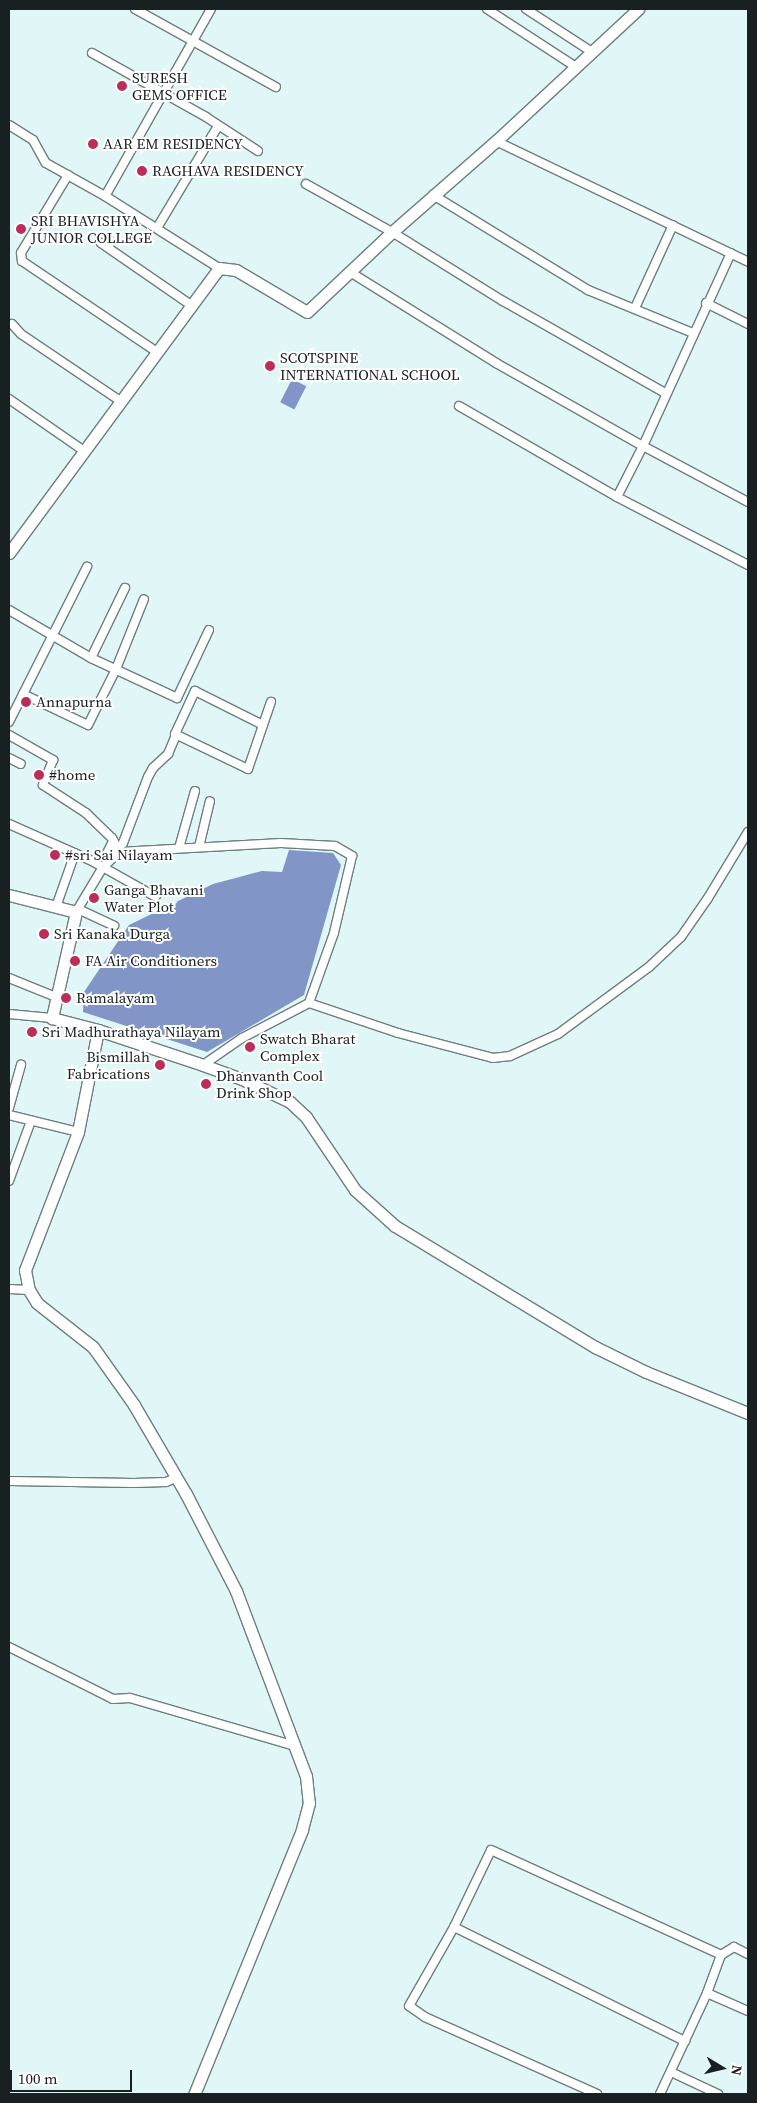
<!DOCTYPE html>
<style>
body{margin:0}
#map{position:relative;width:757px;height:2103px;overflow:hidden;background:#e1f6f7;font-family:"Source Serif 4",serif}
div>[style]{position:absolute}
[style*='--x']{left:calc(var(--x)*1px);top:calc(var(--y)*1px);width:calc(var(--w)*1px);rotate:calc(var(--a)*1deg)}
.water>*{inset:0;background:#8295c7;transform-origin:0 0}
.roads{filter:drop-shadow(1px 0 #6d7f80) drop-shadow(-1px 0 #6d7f80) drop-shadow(0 1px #6d7f80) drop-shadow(0 -1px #6d7f80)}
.street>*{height:8px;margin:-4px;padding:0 4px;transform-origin:4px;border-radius:4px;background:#fff}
.secondary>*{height:11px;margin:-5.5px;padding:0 5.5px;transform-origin:5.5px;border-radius:5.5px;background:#fff}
.dots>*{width:14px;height:14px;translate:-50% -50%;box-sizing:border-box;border:2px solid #fff;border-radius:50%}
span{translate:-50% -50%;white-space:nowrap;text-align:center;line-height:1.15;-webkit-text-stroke:4px #fff;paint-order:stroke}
.poi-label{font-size:15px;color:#192021}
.left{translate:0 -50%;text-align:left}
.right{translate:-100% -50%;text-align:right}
.frame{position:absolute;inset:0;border:10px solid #192021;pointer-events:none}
.north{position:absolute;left:697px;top:2043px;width:50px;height:50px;-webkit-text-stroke:4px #fff;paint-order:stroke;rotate:99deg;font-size:14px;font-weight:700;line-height:20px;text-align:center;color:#192021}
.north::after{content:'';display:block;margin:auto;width:18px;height:22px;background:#192021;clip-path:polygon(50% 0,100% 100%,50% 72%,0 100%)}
.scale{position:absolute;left:10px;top:2070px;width:122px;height:22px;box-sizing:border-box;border:2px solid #192021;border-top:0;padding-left:6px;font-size:15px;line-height:18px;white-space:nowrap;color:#192021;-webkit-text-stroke:4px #fff;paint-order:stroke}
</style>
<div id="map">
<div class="water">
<div style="left:292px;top:379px;width:16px;height:26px;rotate:27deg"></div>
<div style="clip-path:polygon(289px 850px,333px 853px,341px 865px,304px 995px,207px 1052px,83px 1012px,84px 992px,129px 925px,213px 884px,262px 871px,282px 872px)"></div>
</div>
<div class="roads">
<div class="street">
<div style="--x:135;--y:9;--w:161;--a:29"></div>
<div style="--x:211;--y:9;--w:215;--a:119.5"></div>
<div style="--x:105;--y:196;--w:135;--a:32.3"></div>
<div style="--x:487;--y:9;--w:106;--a:33.1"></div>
<div style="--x:526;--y:9;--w:79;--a:33.1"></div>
<div style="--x:92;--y:53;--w:131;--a:29.3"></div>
<div style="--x:206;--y:117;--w:62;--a:33.2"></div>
<div style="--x:9;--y:125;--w:28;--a:32"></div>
<div style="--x:33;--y:140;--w:26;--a:61"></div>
<div style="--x:46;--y:163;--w:68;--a:29.2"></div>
<div style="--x:496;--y:141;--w:280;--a:25.6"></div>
<div style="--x:68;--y:175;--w:91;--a:121.1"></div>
<div style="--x:21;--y:253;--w:8;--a:83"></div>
<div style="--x:22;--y:261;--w:163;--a:34"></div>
<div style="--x:306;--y:184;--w:98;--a:29.2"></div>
<div style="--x:392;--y:232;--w:131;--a:31.9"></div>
<div style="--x:503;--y:301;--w:186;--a:29.6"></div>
<div style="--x:433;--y:195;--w:182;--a:31.5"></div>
<div style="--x:588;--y:290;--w:113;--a:22.3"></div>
<div style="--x:157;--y:228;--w:119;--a:-59.1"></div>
<div style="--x:101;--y:243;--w:109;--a:34.6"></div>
<div style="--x:350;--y:272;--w:172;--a:31.9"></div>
<div style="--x:496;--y:363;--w:169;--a:29.5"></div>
<div style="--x:643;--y:446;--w:212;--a:-65.5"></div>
<div style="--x:706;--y:303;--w:47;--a:26.6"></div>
<div style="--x:635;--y:308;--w:91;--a:-65.4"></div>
<div style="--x:12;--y:324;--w:13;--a:48"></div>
<div style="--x:21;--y:334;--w:122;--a:34"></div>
<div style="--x:9;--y:399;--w:91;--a:34.7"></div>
<div style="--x:459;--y:406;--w:182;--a:29.9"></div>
<div style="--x:617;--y:497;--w:148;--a:27.4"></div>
<div style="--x:617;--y:497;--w:57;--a:-63"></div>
<div style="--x:643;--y:446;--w:119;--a:28.1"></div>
<div style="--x:9;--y:610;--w:95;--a:30.3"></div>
<div style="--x:91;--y:658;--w:95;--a:24.9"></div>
<div style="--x:177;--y:698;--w:75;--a:-64.8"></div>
<div style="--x:91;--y:658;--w:78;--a:-64.1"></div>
<div style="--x:23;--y:694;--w:72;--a:25.5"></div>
<div style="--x:88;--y:725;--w:63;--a:-63.4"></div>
<div style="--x:116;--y:669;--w:75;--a:-68.2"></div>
<div style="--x:9;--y:722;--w:174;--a:-63.3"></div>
<div style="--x:263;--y:725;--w:76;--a:-153.4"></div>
<div style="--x:195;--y:691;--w:47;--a:114.9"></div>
<div style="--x:175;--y:734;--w:81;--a:25.6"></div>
<div style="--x:248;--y:769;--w:71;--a:-71.1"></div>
<div style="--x:9;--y:735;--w:51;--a:29.6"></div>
<div style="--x:53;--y:760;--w:27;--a:112"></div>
<div style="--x:43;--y:785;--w:51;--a:33.1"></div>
<div style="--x:86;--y:813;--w:36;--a:44"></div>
<div style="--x:112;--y:838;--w:16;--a:63"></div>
<div style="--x:9;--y:758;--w:13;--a:27"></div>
<div style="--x:9;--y:824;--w:91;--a:24"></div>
<div style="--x:92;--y:861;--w:73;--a:29.4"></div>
<div style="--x:199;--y:847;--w:47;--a:-76.6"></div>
<div style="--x:179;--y:848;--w:59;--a:-74.3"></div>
<div style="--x:117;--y:849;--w:8;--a:-45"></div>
<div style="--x:123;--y:843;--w:71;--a:-69.3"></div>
<div style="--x:148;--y:777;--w:10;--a:-61"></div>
<div style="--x:153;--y:768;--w:21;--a:-43"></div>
<div style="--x:168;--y:754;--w:21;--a:-67"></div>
<div style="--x:107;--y:863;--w:8;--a:-97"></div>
<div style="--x:106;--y:855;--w:16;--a:-63"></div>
<div style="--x:56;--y:907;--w:57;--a:-70.6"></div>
<div style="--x:78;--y:909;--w:40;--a:25"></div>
<div style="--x:76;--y:912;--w:52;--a:-59"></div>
<div style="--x:103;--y:867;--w:22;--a:-43"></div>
<div style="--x:119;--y:852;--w:162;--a:-3.2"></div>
<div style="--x:281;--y:843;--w:54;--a:3.2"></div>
<div style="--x:335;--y:846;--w:20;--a:30"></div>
<div style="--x:352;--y:856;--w:79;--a:103.2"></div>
<div style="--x:334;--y:933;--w:74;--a:109.7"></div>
<div style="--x:309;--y:1003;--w:76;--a:152.4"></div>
<div style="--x:242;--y:1038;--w:47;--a:145.3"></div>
<div style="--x:9;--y:978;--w:51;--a:22"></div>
<div style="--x:309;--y:1003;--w:94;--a:18.6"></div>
<div style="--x:398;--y:1033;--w:98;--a:14.7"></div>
<div style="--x:493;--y:1058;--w:17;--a:-7"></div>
<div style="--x:510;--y:1056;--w:53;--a:-24.6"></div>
<div style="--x:558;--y:1034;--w:113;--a:-36.4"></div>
<div style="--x:649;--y:967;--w:44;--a:-43.2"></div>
<div style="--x:681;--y:937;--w:47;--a:-55.3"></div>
<div style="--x:708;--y:898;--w:77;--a:-58.8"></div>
<div style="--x:9;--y:1014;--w:43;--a:5.3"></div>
<div style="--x:9;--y:1108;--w:45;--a:-74.4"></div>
<div style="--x:9;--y:1115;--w:71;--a:13.8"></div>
<div style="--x:9;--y:1181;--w:64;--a:-69.9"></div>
<div style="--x:9;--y:1289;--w:20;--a:3"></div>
<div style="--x:9;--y:1481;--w:125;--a:0.9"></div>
<div style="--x:134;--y:1483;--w:32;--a:-2"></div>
<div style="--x:166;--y:1482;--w:11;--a:-22"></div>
<div style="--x:9;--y:1647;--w:116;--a:26.6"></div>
<div style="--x:113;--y:1699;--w:17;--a:-3"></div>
<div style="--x:130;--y:1698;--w:172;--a:16.2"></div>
<div style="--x:454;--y:1927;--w:258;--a:26.3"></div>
<div style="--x:707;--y:1993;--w:45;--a:23.7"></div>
<div style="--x:671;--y:2072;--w:52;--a:25.1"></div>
<div style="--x:597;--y:2094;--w:188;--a:-155.9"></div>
<div style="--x:425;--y:2017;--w:19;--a:-145"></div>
<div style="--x:409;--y:2006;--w:91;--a:-60.3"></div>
<div style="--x:454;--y:1927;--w:85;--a:-64.3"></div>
<div style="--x:491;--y:1850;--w:253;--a:24.5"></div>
<div style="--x:660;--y:2094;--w:111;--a:-65"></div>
<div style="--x:707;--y:1993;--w:40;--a:-69.8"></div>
<div style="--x:721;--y:1955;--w:15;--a:-32"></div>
<div style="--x:734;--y:1947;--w:16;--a:27"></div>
</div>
<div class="secondary">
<div style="--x:9;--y:553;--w:354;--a:-53.6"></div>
<div style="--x:219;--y:268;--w:17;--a:7"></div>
<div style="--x:236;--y:270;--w:82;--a:30.6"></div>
<div style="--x:307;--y:312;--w:117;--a:-43.3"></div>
<div style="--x:392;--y:232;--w:138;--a:-41.2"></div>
<div style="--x:496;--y:141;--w:194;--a:-42.9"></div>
<div style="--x:9;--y:895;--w:69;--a:14.2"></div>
<div style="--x:76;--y:912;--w:109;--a:102.8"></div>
<div style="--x:52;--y:1018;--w:48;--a:14.6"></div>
<div style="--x:98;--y:1030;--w:111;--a:18.4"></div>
<div style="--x:203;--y:1065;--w:41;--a:19.7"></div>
<div style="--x:242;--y:1079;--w:53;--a:25.6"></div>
<div style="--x:290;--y:1102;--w:22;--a:43"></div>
<div style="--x:306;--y:1117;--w:88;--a:56.1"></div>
<div style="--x:355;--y:1190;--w:54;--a:42"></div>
<div style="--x:395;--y:1226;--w:234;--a:31.2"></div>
<div style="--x:595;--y:1347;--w:57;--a:26.1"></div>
<div style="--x:646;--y:1372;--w:110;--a:21.9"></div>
<div style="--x:98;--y:1030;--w:104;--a:101.1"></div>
<div style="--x:78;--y:1132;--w:148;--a:111"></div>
<div style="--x:25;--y:1270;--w:20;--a:79"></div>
<div style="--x:29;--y:1290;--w:15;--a:58"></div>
<div style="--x:37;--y:1303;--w:71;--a:38.2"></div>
<div style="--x:93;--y:1347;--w:71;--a:54.7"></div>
<div style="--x:134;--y:1405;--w:103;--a:59.7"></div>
<div style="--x:186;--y:1494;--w:109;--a:62.7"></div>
<div style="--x:236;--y:1591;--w:198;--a:69.3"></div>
<div style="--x:306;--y:1776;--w:27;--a:84"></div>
<div style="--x:309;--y:1803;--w:28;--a:105"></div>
<div style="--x:302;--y:1830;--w:285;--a:112.2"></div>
</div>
</div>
<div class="dots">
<div style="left:122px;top:86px;background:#bc2d58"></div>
<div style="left:93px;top:144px;background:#bc2d58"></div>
<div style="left:142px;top:171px;background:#bc2d58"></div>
<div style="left:21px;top:229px;background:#bc2d58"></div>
<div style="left:270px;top:366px;background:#bc2d58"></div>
<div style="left:26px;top:702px;background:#bc2d58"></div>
<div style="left:39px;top:775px;background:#bc2d58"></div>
<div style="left:55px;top:855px;background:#bc2d58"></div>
<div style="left:94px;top:898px;background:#bc2d58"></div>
<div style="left:44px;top:934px;background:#bc2d58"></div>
<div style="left:75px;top:961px;background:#bc2d58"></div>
<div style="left:66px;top:998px;background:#bc2d58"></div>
<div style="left:32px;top:1032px;background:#bc2d58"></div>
<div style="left:250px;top:1047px;background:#bc2d58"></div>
<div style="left:160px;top:1065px;background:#bc2d58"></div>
<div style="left:206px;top:1084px;background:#bc2d58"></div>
</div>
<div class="poi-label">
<span class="left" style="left:132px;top:86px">SURESH<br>GEMS OFFICE</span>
<span class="left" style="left:103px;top:144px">AAR EM RESIDENCY</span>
<span class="left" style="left:152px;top:171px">RAGHAVA RESIDENCY</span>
<span class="left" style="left:31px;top:229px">SRI BHAVISHYA<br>JUNIOR COLLEGE</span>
<span class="left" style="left:280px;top:366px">SCOTSPINE<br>INTERNATIONAL SCHOOL</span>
<span class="left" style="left:36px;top:702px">Annapurna</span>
<span class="left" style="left:49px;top:775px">#home</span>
<span class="left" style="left:65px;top:855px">#sri Sai Nilayam</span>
<span class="left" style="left:104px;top:898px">Ganga Bhavani<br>Water Plot</span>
<span class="left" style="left:54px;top:934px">Sri Kanaka Durga</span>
<span class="left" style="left:85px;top:961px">FA Air Conditioners</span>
<span class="left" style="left:76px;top:998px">Ramalayam</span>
<span class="left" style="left:42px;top:1032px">Sri Madhurathaya Nilayam</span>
<span class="left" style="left:260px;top:1047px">Swatch Bharat<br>Complex</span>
<span class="right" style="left:150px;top:1065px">Bismillah<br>Fabrications</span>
<span class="left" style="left:216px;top:1084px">Dhanvanth Cool<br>Drink Shop</span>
</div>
<div class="frame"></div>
<div class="north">N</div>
<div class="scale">100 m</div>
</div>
